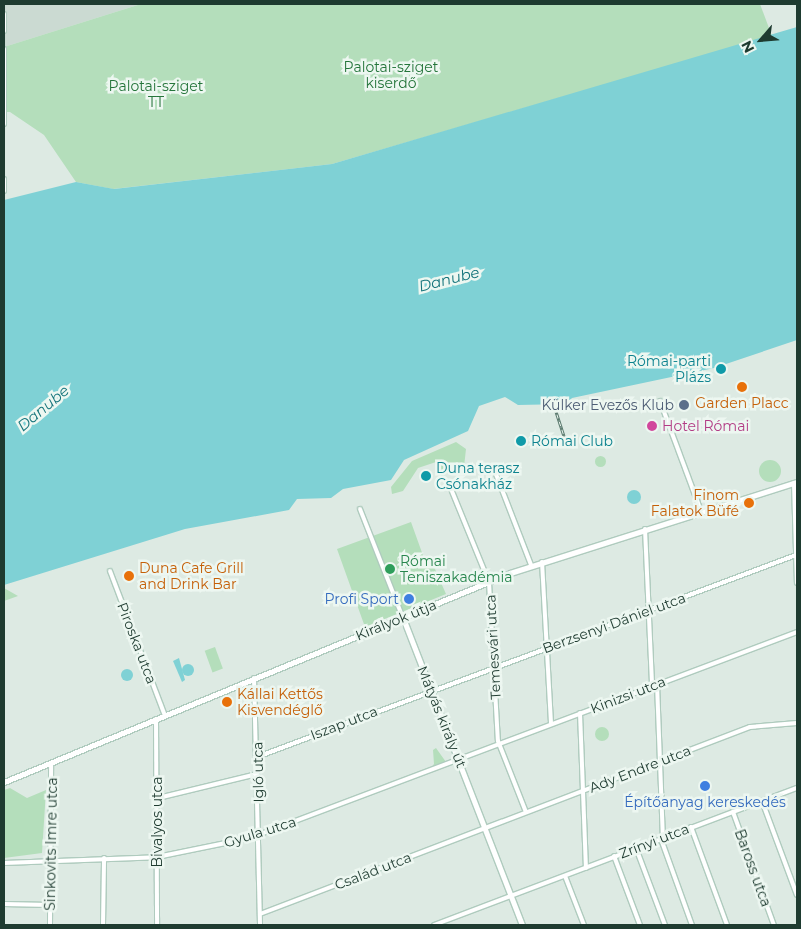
<!DOCTYPE html>
<meta charset="utf-8">
<style>
body{margin:0}
#map{position:relative;width:801px;height:929px;overflow:hidden;background:#ddeae3;font-family:Montserrat,sans-serif}
div>[style]{position:absolute}
[style*='--x']{left:calc(var(--x)*1px);top:calc(var(--y)*1px);width:calc(var(--w)*1px);rotate:calc(var(--a)*1deg)}
.built>*{inset:0;background:#cbdad2}
.green>*{inset:0;background:#b4debb;transform-origin:0 0}
.round{border-radius:50%}
.water>*{inset:0;background:#7fd1d5}
.roads{filter:drop-shadow(1px 0 #afcbbe) drop-shadow(-1px 0 #afcbbe) drop-shadow(0 1px #afcbbe) drop-shadow(0 -1px #afcbbe)}
.street>*{height:4px;margin:-2px;padding:0 2px;transform-origin:2px;border-radius:2px;background:#fff}
.secondary>*{height:5px;margin:-2.5px;padding:0 2.5px;transform-origin:2.5px;border-radius:2.5px;background:#fff}
.rail>*{height:3px;margin-top:-1.5px;transform-origin:0;background:repeating-linear-gradient(90deg,#edf7f1 0 4px,#57776b 0 8px);box-sizing:border-box;border-block:1px solid #57776b}
.dots>*{width:14px;height:14px;translate:-50% -50%;box-sizing:border-box;border:2px solid #edf7f1;border-radius:50%}
span{translate:-50% -50%;white-space:nowrap;text-align:center;line-height:1.15;-webkit-text-stroke:5px #edf7f1;paint-order:stroke}
.park-label{font-size:14px;color:#25753b}
.culture-label{font-size:14px;color:#0d838f}
.right{translate:-100% -50%;text-align:right}
.left{translate:0 -50%;text-align:left}
.food-label{font-size:14px;color:#c56008}
.service-label{font-size:14px;color:#4e5e75}
.hotel-label{font-size:14px;color:#b23c85}
.leisure-label{font-size:14px;color:#27864d}
.shop-label{font-size:14px;color:#366cbe}
.street-label{font-size:14px;color:#1e3b30}
.water-label{font-size:15px;color:#14747b;font-style:italic}
.frame{position:absolute;inset:0;border:5px solid #1e3b30;pointer-events:none}
.north{position:absolute;left:736px;top:15px;width:50px;height:50px;-webkit-text-stroke:4px #edf7f1;paint-order:stroke;rotate:243deg;font-size:14px;font-weight:700;line-height:20px;text-align:center;color:#1e3b30}
.north::after{content:'';display:block;margin:auto;width:18px;height:22px;background:#1e3b30;clip-path:polygon(50% 0,100% 100%,50% 72%,0 100%)}
</style>
<div id="map">
<div class="built">
<div style="clip-path:polygon(4px 4px,141px 4px,4px 47px)"></div>
</div>
<div class="green">
<div style="clip-path:polygon(141px 4px,760px 4px,772px 36px,332px 164px,113px 189px,76px 182px,44px 135px,10px 112px,4px 112px,4px 47px)"></div>
<div style="clip-path:polygon(456px 442px,466px 449px,464px 467px,441px 476px,436px 462px,418px 468px,403px 491px,392px 494px,391px 487px,412px 461px)"></div>
<div class="round" style="left:594.5px;top:455.5px;width:11px;height:11px"></div>
<div class="round" style="left:759px;top:460px;width:22px;height:22px"></div>
<div style="clip-path:polygon(411px 522px,425px 561px,431px 560px,446px 594px,365px 627px,337px 549px)"></div>
<div style="clip-path:polygon(4px 588px,18px 596px,4px 601px)"></div>
<div style="left:215px;top:647px;width:23px;height:11px;rotate:70deg"></div>
<div class="round" style="left:595px;top:727px;width:14px;height:14px"></div>
<div style="clip-path:polygon(436px 748px,446px 762px,430px 769px,434px 764px,433px 750px)"></div>
<div style="clip-path:polygon(10px 788px,27px 798px,46px 790px,42px 853px,4px 858px,4px 790px)"></div>
</div>
<div class="water">
<div style="clip-path:polygon(797px 27px,797px 340px,714px 368px,572px 398px,566px 404px,518px 405px,505px 397px,479px 406px,468px 431px,404px 460px,391px 480px,343px 489px,331px 498px,297px 499px,289px 510px,185px 529px,4px 585px,4px 200px,76px 182px,114px 189px,332px 164px)"></div>
<div class="round" style="left:627px;top:490px;width:14px;height:14px"></div>
<div style="clip-path:polygon(179px 658px,185px 680px,182px 682px,173px 661px)"></div>
<div class="round" style="left:182px;top:664px;width:12px;height:12px"></div>
<div class="round" style="left:121px;top:669px;width:12px;height:12px"></div>
</div>
<div class="roads">
<div class="street">
<div style="--x:4;--y:14;--w:17;--a:90"></div>
<div style="--x:4;--y:49;--w:75;--a:90"></div>
<div style="--x:4;--y:179;--w:12;--a:90"></div>
<div style="--x:660;--y:401;--w:117;--a:69.6"></div>
<div style="--x:494;--y:469;--w:103;--a:68.9"></div>
<div style="--x:794;--y:483;--w:100;--a:88.3"></div>
<div style="--x:449;--y:484;--w:106;--a:67.8"></div>
<div style="--x:489;--y:582;--w:159;--a:86.8"></div>
<div style="--x:498;--y:741;--w:76;--a:68.5"></div>
<div style="--x:360;--y:509;--w:117;--a:68.5"></div>
<div style="--x:645;--y:529;--w:157;--a:87.4"></div>
<div style="--x:542;--y:562;--w:162;--a:86.8"></div>
<div style="--x:110;--y:571;--w:155;--a:69.2"></div>
<div style="--x:254;--y:678;--w:247;--a:88.6"></div>
<div style="--x:657;--y:684;--w:154;--a:87.8"></div>
<div style="--x:580;--y:713;--w:155;--a:87.8"></div>
<div style="--x:156;--y:719;--w:206;--a:89.7"></div>
<div style="--x:257;--y:757;--w:576;--a:-20.54"></div>
<div style="--x:158;--y:798;--w:102;--a:-13.6"></div>
<div style="--x:762;--y:801;--w:100;--a:69.6"></div>
<div style="--x:733;--y:812;--w:120;--a:70.1"></div>
<div style="--x:691;--y:827;--w:104;--a:69.8"></div>
<div style="--x:661;--y:839;--w:91;--a:70.2"></div>
<div style="--x:636;--y:848;--w:82;--a:69.4"></div>
<div style="--x:614;--y:856;--w:74;--a:69.4"></div>
<div style="--x:4;--y:863;--w:153;--a:-2.2"></div>
<div style="--x:157;--y:857;--w:95;--a:-11.5"></div>
<div style="--x:250;--y:838;--w:585;--a:-20.64"></div>
<div style="--x:565;--y:876;--w:53;--a:68.8"></div>
<div style="--x:4;--y:904;--w:46;--a:1.2"></div>
<div style="--x:260;--y:914;--w:524;--a:-20.89"></div>
<div style="--x:750;--y:727;--w:47;--a:-4.9"></div>
<div style="--x:50;--y:925;--w:162;--a:-89.6"></div>
<div style="--x:103;--y:925;--w:67;--a:-89.1"></div>
<div style="--x:434;--y:925;--w:388;--a:-20.7"></div>
</div>
<div class="secondary">
<div style="--x:403;--y:618;--w:329;--a:68.8"></div>
<div style="--x:4;--y:782;--w:547;--a:-22.44"></div>
<div style="--x:510;--y:573;--w:301;--a:-17.6"></div>
</div>
</div>
<div class="rail">
<div style="--x:552;--y:399;--w:39;--a:72"></div>
</div>
<div class="dots">
<div style="left:721px;top:369px;background:#0f9aa8"></div>
<div style="left:742px;top:387px;background:#e8710a"></div>
<div style="left:684px;top:405px;background:#5c6f8a"></div>
<div style="left:652px;top:426px;background:#d1479c"></div>
<div style="left:521px;top:441px;background:#0f9aa8"></div>
<div style="left:426px;top:476px;background:#0f9aa8"></div>
<div style="left:749px;top:503px;background:#e8710a"></div>
<div style="left:390px;top:569px;background:#2e9e5b"></div>
<div style="left:129px;top:576px;background:#e8710a"></div>
<div style="left:409px;top:599px;background:#3f7fe0"></div>
<div style="left:227px;top:702px;background:#e8710a"></div>
<div style="left:705px;top:786px;background:#3f7fe0"></div>
</div>
<div class="park-label">
<span style="left:391px;top:75px">Palotai-sziget<br>kiserdő</span>
<span style="left:156px;top:94px">Palotai-sziget<br>TT</span>
</div>
<div class="culture-label">
<span class="right" style="left:711px;top:369px">Római-parti<br>Plázs</span>
<span class="left" style="left:531px;top:441px">Római Club</span>
<span class="left" style="left:436px;top:476px">Duna terasz<br>Csónakház</span>
</div>
<div class="food-label">
<span style="left:742px;top:403px">Garden Placc</span>
<span class="right" style="left:739px;top:503px">Finom<br>Falatok Büfé</span>
<span class="left" style="left:139px;top:576px">Duna Cafe Grill<br>and Drink Bar</span>
<span class="left" style="left:237px;top:702px">Kállai Kettős<br>Kisvendéglő</span>
</div>
<div class="service-label">
<span class="right" style="left:674px;top:405px">Külker Evezős Klub</span>
</div>
<div class="hotel-label">
<span class="left" style="left:662px;top:426px">Hotel Római</span>
</div>
<div class="leisure-label">
<span class="left" style="left:400px;top:569px">Római<br>Teniszakadémia</span>
</div>
<div class="shop-label">
<span class="right" style="left:399px;top:599px">Profi Sport</span>
<span style="left:705px;top:802px">Építőanyag kereskedés</span>
</div>
<div class="street-label">
<span style="left:396px;top:620px;rotate:-22deg">Királyok útja</span>
<span style="left:614px;top:623px;rotate:-20deg">Berzsenyi Dániel utca</span>
<span style="left:137px;top:643px;rotate:69deg">Piroska utca</span>
<span style="left:493px;top:647px;rotate:-93deg">Temesvári utca</span>
<span style="left:628px;top:695px;rotate:-21deg">Kinizsi utca</span>
<span style="left:442px;top:717px;rotate:68deg">Mátyás király út</span>
<span style="left:344px;top:723px;rotate:-21deg">Iszap utca</span>
<span style="left:640px;top:769px;rotate:-21deg">Ady Endre utca</span>
<span style="left:258px;top:772px;rotate:-91deg">Igló utca</span>
<span style="left:157px;top:822px;rotate:-90deg">Bivalyos utca</span>
<span style="left:260px;top:832px;rotate:-17deg">Gyula utca</span>
<span style="left:654px;top:841px;rotate:-21deg">Zrínyi utca</span>
<span style="left:51px;top:844px;rotate:-89deg">Sinkovits Imre utca</span>
<span style="left:753px;top:868px;rotate:70deg">Baross utca</span>
<span style="left:373px;top:871px;rotate:-21deg">Család utca</span>
</div>
<div class="water-label">
<span style="left:449px;top:279px;rotate:-14deg">Danube</span>
<span style="left:43px;top:408px;rotate:-40deg">Danube</span>
</div>
<div class="frame"></div>
<div class="north">N</div>
</div>
